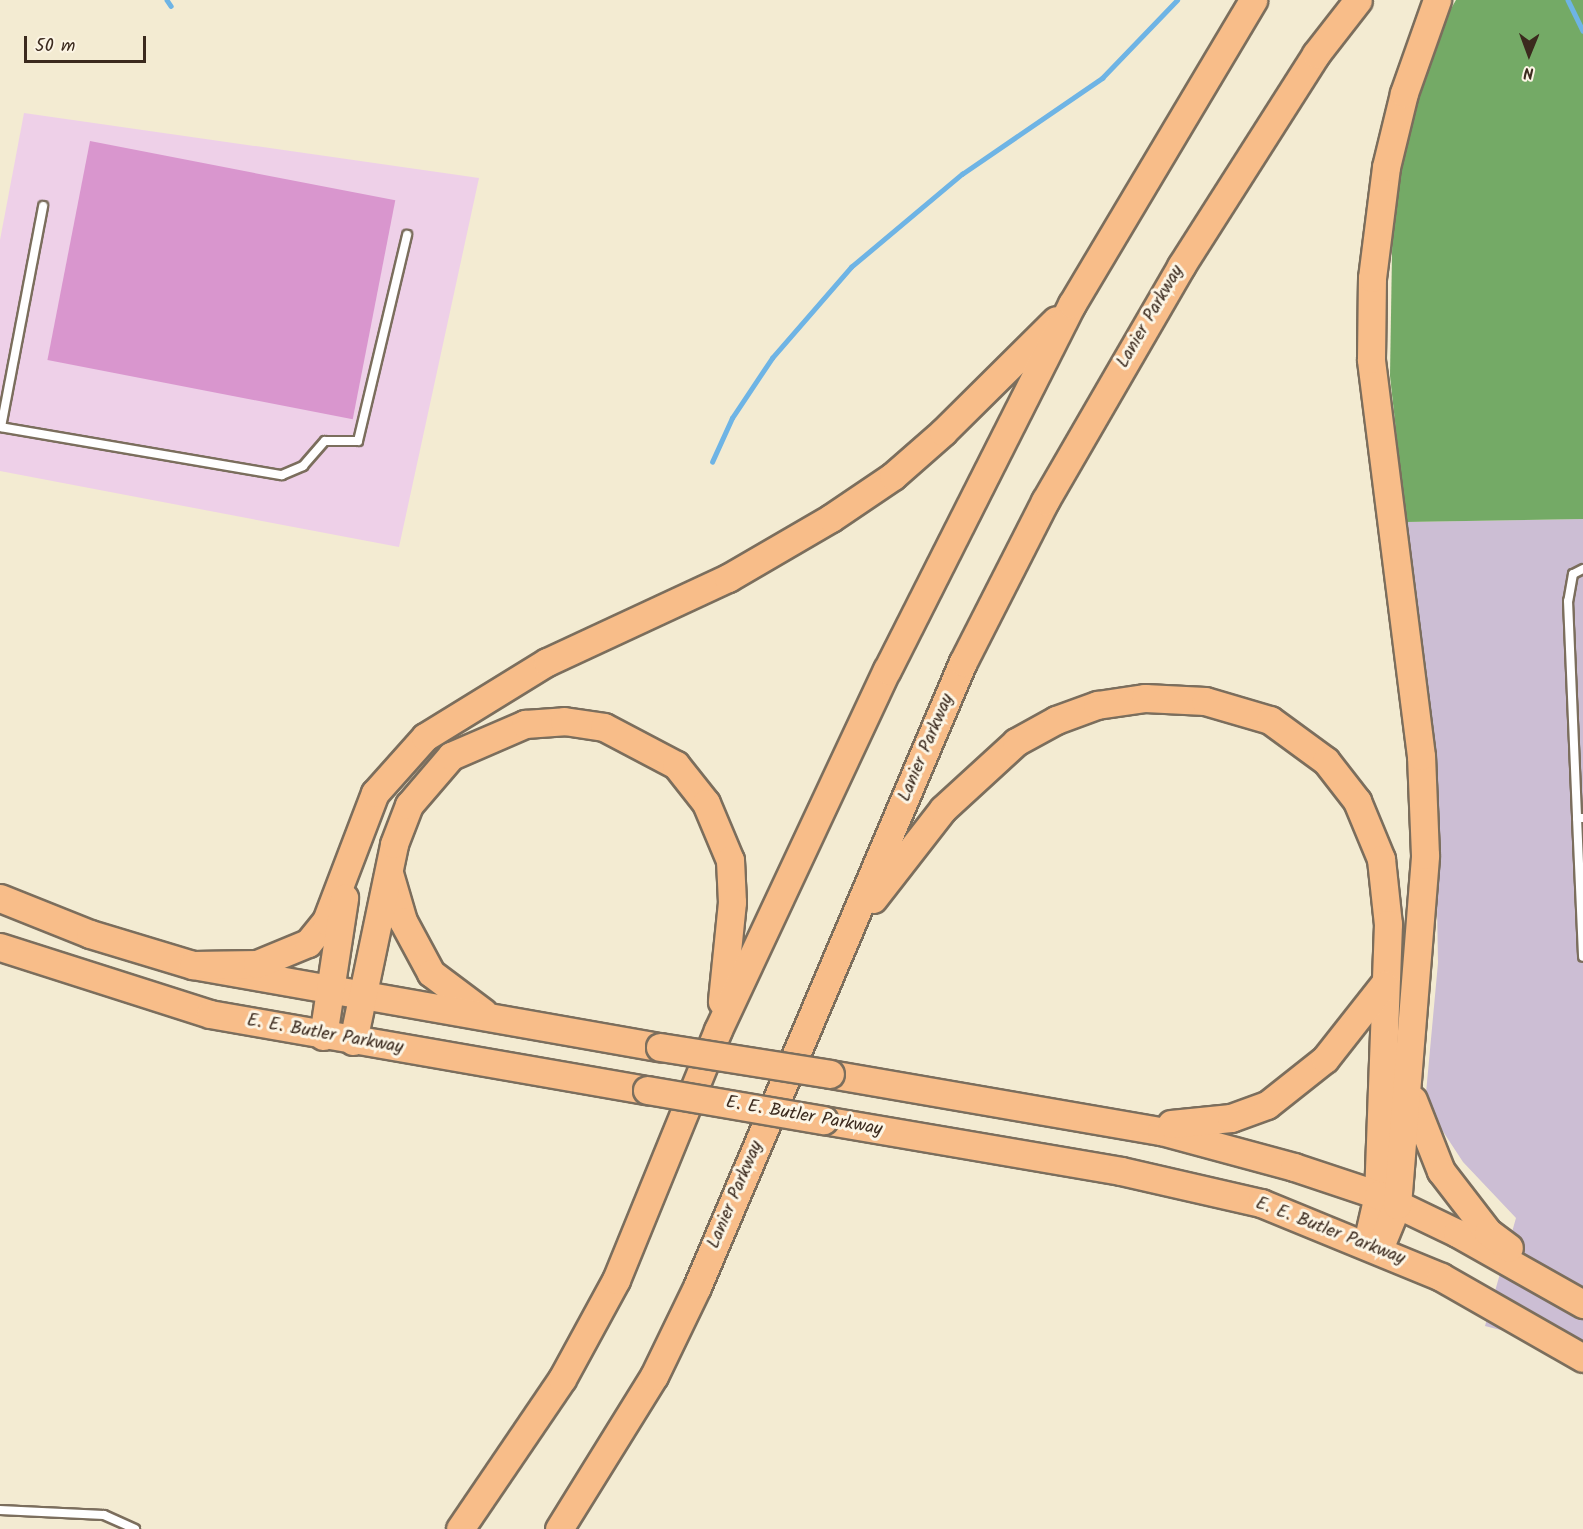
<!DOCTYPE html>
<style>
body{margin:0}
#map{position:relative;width:1583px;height:1529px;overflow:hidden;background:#f3ebd2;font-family:Kalam,sans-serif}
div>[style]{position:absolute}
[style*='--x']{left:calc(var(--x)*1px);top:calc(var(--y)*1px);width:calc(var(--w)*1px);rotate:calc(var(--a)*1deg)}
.built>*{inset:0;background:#eed0e8}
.industrial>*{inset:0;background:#ccbed4}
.forest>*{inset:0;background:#74aa66}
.stream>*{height:4.5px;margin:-2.25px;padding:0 2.25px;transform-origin:2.25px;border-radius:2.25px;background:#6eb4e5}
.building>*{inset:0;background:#d996ce;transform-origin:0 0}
.roads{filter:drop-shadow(2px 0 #7b6e5d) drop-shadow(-2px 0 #7b6e5d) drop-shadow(0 2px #7b6e5d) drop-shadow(0 -2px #7b6e5d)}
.lane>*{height:8px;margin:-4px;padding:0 4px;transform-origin:4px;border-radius:4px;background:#fff}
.highway>*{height:27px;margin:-13.5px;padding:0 13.5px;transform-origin:13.5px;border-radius:13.5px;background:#f8bd89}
.bridges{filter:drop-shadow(2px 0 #7b6e5d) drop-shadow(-2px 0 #7b6e5d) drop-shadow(0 2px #7b6e5d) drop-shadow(0 -2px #7b6e5d)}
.highway-bridge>*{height:27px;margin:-13.5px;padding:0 13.5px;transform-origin:13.5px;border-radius:13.5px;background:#f8bd89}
span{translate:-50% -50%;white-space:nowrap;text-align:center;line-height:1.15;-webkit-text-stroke:6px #fcf5e5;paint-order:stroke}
.street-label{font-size:18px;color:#3b2a1e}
.north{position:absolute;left:1499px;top:24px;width:60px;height:60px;-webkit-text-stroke:4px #fcf5e5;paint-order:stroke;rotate:181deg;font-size:16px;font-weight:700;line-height:24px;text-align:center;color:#3b2a1e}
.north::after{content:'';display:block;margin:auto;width:21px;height:27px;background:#3b2a1e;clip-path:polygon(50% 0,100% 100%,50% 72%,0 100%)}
.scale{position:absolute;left:24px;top:36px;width:122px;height:27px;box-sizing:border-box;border:3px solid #3b2a1e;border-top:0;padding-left:8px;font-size:18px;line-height:21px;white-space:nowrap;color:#3b2a1e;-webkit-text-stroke:4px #fcf5e5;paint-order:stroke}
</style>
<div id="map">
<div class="built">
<div style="clip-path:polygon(24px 113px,479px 178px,399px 547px,0 471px,0 240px)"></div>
</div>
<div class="industrial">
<div style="clip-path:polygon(1583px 519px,1583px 1351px,1485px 1326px,1516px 1218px,1463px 1162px,1425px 1104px,1438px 963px,1435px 787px,1406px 522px)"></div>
</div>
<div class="forest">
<div style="clip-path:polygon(1456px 0,1583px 0,1583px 519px,1406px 522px,1390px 376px,1393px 194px,1425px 54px)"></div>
</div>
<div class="stream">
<div style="--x:167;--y:0;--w:7;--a:56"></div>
<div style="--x:1568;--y:0;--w:34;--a:64"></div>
<div style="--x:712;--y:462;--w:48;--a:-65.6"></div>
<div style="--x:732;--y:418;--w:72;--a:-56.3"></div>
<div style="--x:772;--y:358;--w:121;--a:-49"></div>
<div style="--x:851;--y:267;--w:145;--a:-40"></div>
<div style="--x:962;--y:174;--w:170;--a:-34.4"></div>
<div style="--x:1102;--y:78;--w:108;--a:-46.1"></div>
</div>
<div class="building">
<div style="left:90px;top:141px;width:311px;height:223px;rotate:11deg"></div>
</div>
<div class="roads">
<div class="lane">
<div style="--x:0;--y:427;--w:286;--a:9.7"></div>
<div style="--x:282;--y:475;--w:23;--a:-23"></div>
<div style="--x:303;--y:466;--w:33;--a:-49"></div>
<div style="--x:325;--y:441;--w:33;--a:0"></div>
<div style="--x:358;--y:441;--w:212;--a:-76.6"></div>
<div style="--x:1;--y:427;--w:225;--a:-79.2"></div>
<div style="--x:1583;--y:569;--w:11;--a:153"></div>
<div style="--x:1573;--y:574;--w:27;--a:100"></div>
<div style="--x:1568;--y:601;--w:217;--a:87.6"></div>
<div style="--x:1577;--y:818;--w:6;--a:0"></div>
<div style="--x:1577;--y:818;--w:139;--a:87.5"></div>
<div style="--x:0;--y:1510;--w:104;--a:2.8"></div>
<div style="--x:104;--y:1515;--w:34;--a:24"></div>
</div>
<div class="highway">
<div style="--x:389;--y:873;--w:50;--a:73.7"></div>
<div style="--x:403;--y:921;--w:59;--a:61.7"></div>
<div style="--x:431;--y:973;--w:65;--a:36.9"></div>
<div style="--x:0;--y:898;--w:97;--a:21.8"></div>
<div style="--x:90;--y:934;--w:108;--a:16.8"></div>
<div style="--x:193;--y:965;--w:474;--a:10"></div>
<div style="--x:873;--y:899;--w:114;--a:-52.1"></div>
<div style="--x:943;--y:809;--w:99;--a:-42.5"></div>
<div style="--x:1016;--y:742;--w:46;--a:-28.8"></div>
<div style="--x:1056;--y:720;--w:44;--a:-20.1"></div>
<div style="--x:1097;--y:705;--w:49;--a:-8.3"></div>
<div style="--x:1145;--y:698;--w:60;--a:2.9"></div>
<div style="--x:1205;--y:701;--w:68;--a:16.3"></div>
<div style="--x:1270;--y:720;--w:69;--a:36.2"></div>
<div style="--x:1326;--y:761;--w:51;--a:52.2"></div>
<div style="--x:1357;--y:801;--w:63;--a:67.5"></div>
<div style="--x:1381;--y:859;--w:65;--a:83.9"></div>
<div style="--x:1388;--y:924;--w:271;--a:92.1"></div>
<div style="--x:1378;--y:1195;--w:49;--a:102.9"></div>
<div style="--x:0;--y:947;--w:220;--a:17.7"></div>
<div style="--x:210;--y:1014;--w:444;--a:9.9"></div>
<div style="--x:193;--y:965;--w:64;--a:-0.9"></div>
<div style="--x:257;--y:964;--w:55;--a:-22.4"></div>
<div style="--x:308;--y:943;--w:28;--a:-51"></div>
<div style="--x:326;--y:921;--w:137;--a:-69.1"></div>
<div style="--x:375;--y:793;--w:75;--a:-48.2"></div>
<div style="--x:425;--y:737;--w:143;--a:-31.6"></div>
<div style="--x:547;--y:662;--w:200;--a:-24.9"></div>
<div style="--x:728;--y:578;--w:119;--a:-30.2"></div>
<div style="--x:831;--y:518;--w:75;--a:-34.1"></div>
<div style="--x:893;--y:476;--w:67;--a:-41.3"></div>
<div style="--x:943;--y:432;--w:159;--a:-44.7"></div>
<div style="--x:323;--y:1036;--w:140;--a:-81.3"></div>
<div style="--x:353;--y:1041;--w:201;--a:-78.2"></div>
<div style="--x:394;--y:844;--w:42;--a:-69"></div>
<div style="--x:409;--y:805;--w:65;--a:-49.4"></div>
<div style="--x:451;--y:756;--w:81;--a:-23.4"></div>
<div style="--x:525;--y:724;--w:39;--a:-4"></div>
<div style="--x:564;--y:721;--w:40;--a:8.5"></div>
<div style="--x:604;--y:727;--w:81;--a:27.8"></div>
<div style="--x:676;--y:765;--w:48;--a:51.7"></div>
<div style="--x:706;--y:803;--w:62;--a:67.2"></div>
<div style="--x:730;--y:860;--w:42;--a:87.3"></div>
<div style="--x:732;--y:902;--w:100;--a:95.8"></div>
<div style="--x:830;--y:1074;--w:336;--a:9.8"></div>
<div style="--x:1161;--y:1131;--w:138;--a:15.1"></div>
<div style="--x:1294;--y:1167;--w:89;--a:18.4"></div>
<div style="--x:1378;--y:1195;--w:88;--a:25.7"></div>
<div style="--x:1457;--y:1233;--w:145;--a:29.4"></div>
<div style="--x:1413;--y:1100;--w:76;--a:68.5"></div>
<div style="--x:1441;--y:1171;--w:77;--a:52.4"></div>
<div style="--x:1488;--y:1232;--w:26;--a:37"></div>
<div style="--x:823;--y:1120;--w:302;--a:9.7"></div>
<div style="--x:1121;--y:1171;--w:144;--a:12.9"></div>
<div style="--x:1261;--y:1203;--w:195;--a:22.3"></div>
<div style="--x:1441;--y:1277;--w:163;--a:29.7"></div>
<div style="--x:1171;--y:1124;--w:60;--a:-5.7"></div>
<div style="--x:1231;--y:1118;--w:38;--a:-20"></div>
<div style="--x:1267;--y:1105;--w:74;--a:-38.4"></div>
<div style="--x:1325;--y:1059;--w:95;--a:-51.8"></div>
<div style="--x:1379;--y:1249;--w:48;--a:-67.8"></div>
<div style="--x:1397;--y:1205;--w:351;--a:-85.4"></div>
<div style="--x:1425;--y:855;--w:99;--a:-92.3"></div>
<div style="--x:1421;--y:756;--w:400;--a:-97.2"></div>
<div style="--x:1371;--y:359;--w:81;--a:-89.3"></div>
<div style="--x:1372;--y:278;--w:112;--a:-82.8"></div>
<div style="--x:1386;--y:167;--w:76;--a:-76.3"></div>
<div style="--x:1404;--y:93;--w:99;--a:-70.5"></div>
<div style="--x:460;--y:1529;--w:181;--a:-55.8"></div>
<div style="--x:562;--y:1379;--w:113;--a:-61.4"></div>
<div style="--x:616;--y:1280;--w:270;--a:-67.8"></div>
<div style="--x:718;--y:1030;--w:398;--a:-64.9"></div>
<div style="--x:887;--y:670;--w:410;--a:-63.2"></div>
<div style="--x:1072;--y:304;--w:354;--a:-59.2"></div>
<div style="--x:559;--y:1529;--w:180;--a:-58.2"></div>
<div style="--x:654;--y:1376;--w:99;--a:-64.2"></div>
<div style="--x:697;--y:1287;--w:679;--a:-66.95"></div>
<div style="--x:963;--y:662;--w:181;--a:-63"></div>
<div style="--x:1045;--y:501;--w:272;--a:-59.9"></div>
<div style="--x:1181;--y:266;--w:251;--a:-57.5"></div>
<div style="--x:1316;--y:54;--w:68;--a:-52.1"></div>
</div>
</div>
<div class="bridges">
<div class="highway-bridge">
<div style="--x:660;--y:1047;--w:172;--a:9"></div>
<div style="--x:647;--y:1090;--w:179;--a:9.7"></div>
</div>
</div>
<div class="street-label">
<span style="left:1151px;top:317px;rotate:-60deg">Lanier Parkway</span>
<span style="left:927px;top:748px;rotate:-67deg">Lanier Parkway</span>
<span style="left:325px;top:1035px;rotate:10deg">E. E. Butler Parkway</span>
<span style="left:804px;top:1117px;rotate:10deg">E. E. Butler Parkway</span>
<span style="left:736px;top:1195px;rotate:-67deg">Lanier Parkway</span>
<span style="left:1330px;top:1232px;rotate:21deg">E. E. Butler Parkway</span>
</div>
<div class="north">N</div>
<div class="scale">50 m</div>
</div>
